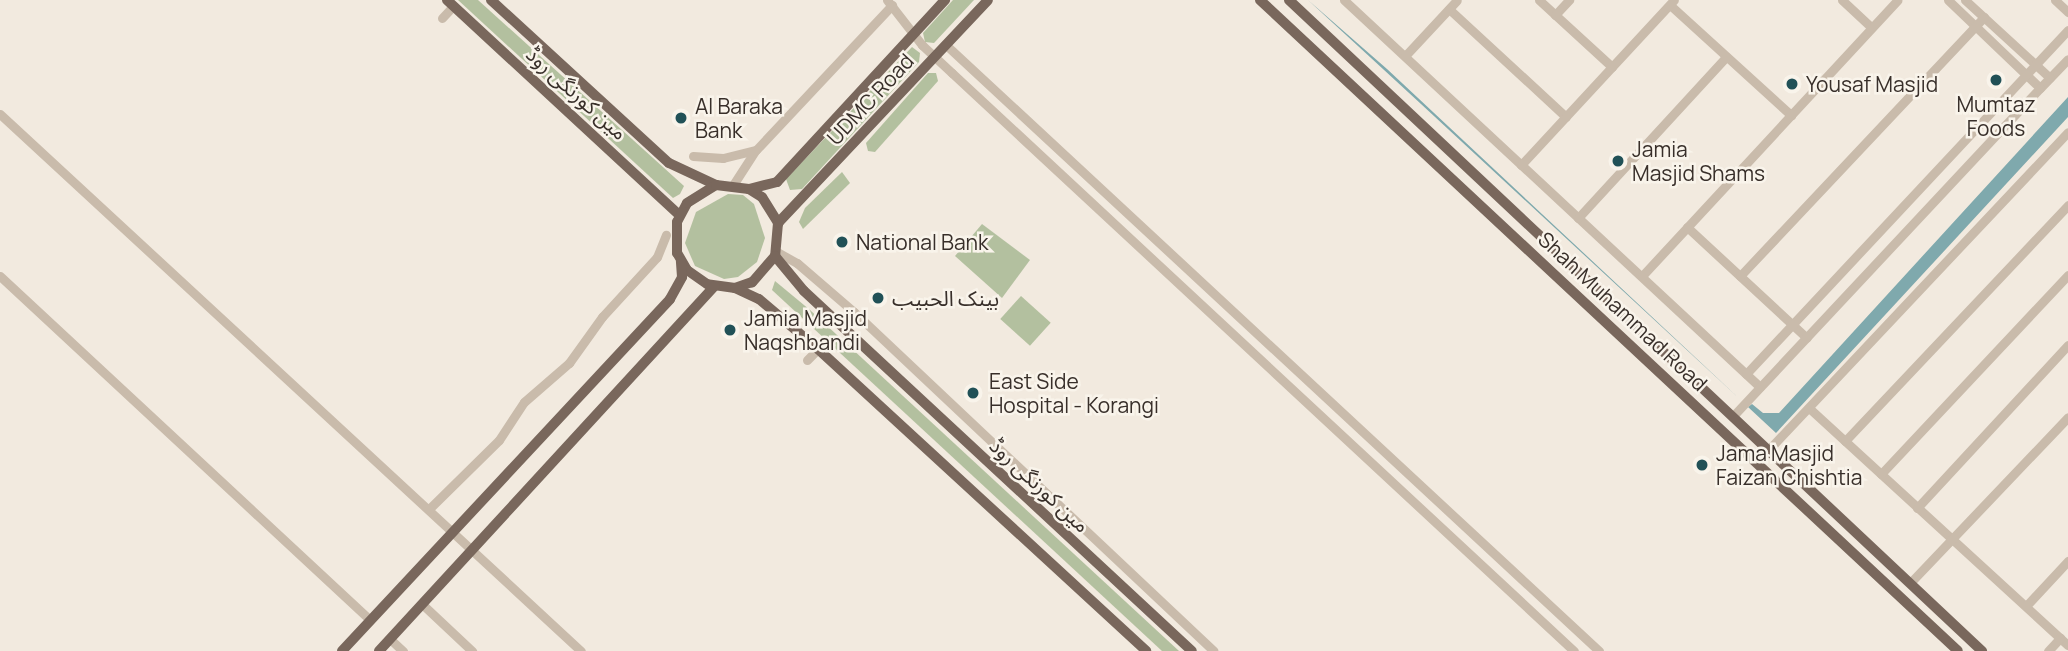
<!DOCTYPE html>
<meta charset="utf-8">
<style>
body{margin:0}
#map{position:relative;width:2068px;height:651px;overflow:hidden;background:#f2eadf;font-family:Manrope,"Noto Sans Arabic",sans-serif}
div>[style]{position:absolute}
[style*='--x']{left:calc(var(--x)*1px);top:calc(var(--y)*1px);width:calc(var(--w)*1px);rotate:calc(var(--a)*1deg)}
.green>*{inset:0;background:#b3c09f;transform-origin:0 0}
.water>*{inset:0;background:#7fa9ad}
.minor>*{height:9px;margin:-4.5px;padding:0 4.5px;transform-origin:4.5px;border-radius:4.5px;background:#c9bbab}
.major>*{height:10px;margin:-5px;padding:0 5px;transform-origin:5px;border-radius:5px;background:#79675c}
.dots>*{width:19px;height:19px;translate:-50% -50%;box-sizing:border-box;border:4px solid #f9f4eb;border-radius:50%}
span{translate:-50% -50%;white-space:nowrap;text-align:center;line-height:1.15;-webkit-text-stroke:5px #f9f4eb;paint-order:stroke}
.poi-label{font-size:21px;color:#382f2a}
.left{translate:0 -50%;text-align:left}
.street-label{font-size:21px;color:#382f2a}
</style>
<div id="map">
<div class="green">
<div style="clip-path:polygon(458px 0,478px 0,684px 186px,680px 194px,673px 198px)"></div>
<div style="clip-path:polygon(953px 0,974px 0,934px 43px,925px 42px,923px 33px)"></div>
<div style="clip-path:polygon(912px 47px,920px 53px,919px 62px,802px 189px,790px 190px,786px 179px)"></div>
<div style="clip-path:polygon(928px 73px,936px 73px,938px 81px,875px 152px,868px 151px,866px 143px)"></div>
<div style="clip-path:polygon(842px 172px,850px 183px,803px 229px,799px 222px,805px 208px)"></div>
<div style="clip-path:polygon(728px 194px,743px 195px,754px 204px,765px 238px,757px 262px,738px 277px,724px 279px,695px 266px,685px 243px,696px 212px)"></div>
<div style="clip-path:polygon(982px 224px,1030px 260px,1002px 298px,955px 256px)"></div>
<div style="clip-path:polygon(775px 281px,810px 310px,1179px 651px,1162px 651px,772px 290px)"></div>
<div style="left:1021px;top:296px;width:40px;height:31px;rotate:42deg"></div>
</div>
<div class="water">
<div style="clip-path:polygon(1308px 0,1387px 69px,1743px 402px,1421px 104px)"></div>
<div style="clip-path:polygon(2068px 97px,2068px 117px,1776px 433px,1748px 407px,1752px 404px,1763px 413px,1779px 413px)"></div>
</div>
<div class="minor">
<div style="--x:887;--y:0;--w:57;--a:52.1"></div>
<div style="--x:922;--y:45;--w:41;--a:43"></div>
<div style="--x:952;--y:73;--w:849;--a:42.9"></div>
<div style="--x:1344;--y:0;--w:568;--a:42.93"></div>
<div style="--x:1539;--y:0;--w:99;--a:42.5"></div>
<div style="--x:1842;--y:0;--w:40;--a:43"></div>
<div style="--x:1948;--y:0;--w:127;--a:43.7"></div>
<div style="--x:2040;--y:88;--w:40;--a:-46"></div>
<div style="--x:1965;--y:0;--w:115;--a:42.5"></div>
<div style="--x:2055;--y:0;--w:18;--a:43"></div>
<div style="--x:1670;--y:5;--w:164;--a:42.3"></div>
<div style="--x:1449;--y:9;--w:159;--a:42.7"></div>
<div style="--x:1555;--y:15;--w:21;--a:-47"></div>
<div style="--x:442;--y:18;--w:16;--a:-47"></div>
<div style="--x:946;--y:45;--w:891;--a:42.86"></div>
<div style="--x:1405;--y:56;--w:76;--a:-47.1"></div>
<div style="--x:0;--y:114;--w:791;--a:42.75"></div>
<div style="--x:693;--y:156;--w:30;--a:4"></div>
<div style="--x:723;--y:158;--w:34;--a:-14"></div>
<div style="--x:756;--y:150;--w:199;--a:-46.8"></div>
<div style="--x:1521;--y:165;--w:225;--a:-47.2"></div>
<div style="--x:733;--y:185;--w:40;--a:-57.1"></div>
<div style="--x:1578;--y:218;--w:219;--a:-47.4"></div>
<div style="--x:1687;--y:227;--w:163;--a:42.8"></div>
<div style="--x:777;--y:252;--w:23;--a:29"></div>
<div style="--x:797;--y:263;--w:75;--a:40.7"></div>
<div style="--x:854;--y:312;--w:494;--a:43.3"></div>
<div style="--x:0;--y:276;--w:505;--a:42.91"></div>
<div style="--x:1642;--y:276;--w:376;--a:-47.2"></div>
<div style="--x:1740;--y:276;--w:356;--a:-46.7"></div>
<div style="--x:807;--y:360;--w:16;--a:-45"></div>
<div style="--x:1746;--y:374;--w:471;--a:-46.9"></div>
<div style="--x:1809;--y:408;--w:351;--a:42.5"></div>
<div style="--x:1733;--y:416;--w:449;--a:-46.9"></div>
<div style="--x:1845;--y:441;--w:325;--a:-46.6"></div>
<div style="--x:1757;--y:462;--w:453;--a:-46.7"></div>
<div style="--x:1881;--y:474;--w:273;--a:-46.8"></div>
<div style="--x:1917;--y:508;--w:222;--a:-47.2"></div>
<div style="--x:429;--y:509;--w:98;--a:-44.6"></div>
<div style="--x:499;--y:440;--w:45;--a:-56.7"></div>
<div style="--x:524;--y:402;--w:60;--a:-40.9"></div>
<div style="--x:569;--y:363;--w:57;--a:-54.3"></div>
<div style="--x:602;--y:317;--w:81;--a:-47.5"></div>
<div style="--x:657;--y:257;--w:24;--a:-68"></div>
<div style="--x:1910;--y:583;--w:229;--a:-46.4"></div>
<div style="--x:422;--y:604;--w:69;--a:43.2"></div>
<div style="--x:2026;--y:606;--w:62;--a:-47"></div>
<div style="--x:390;--y:639;--w:18;--a:43"></div>
<div style="--x:2048;--y:651;--w:18;--a:-47"></div>
</div>
<div class="major">
<div style="--x:447;--y:0;--w:316;--a:42.8"></div>
<div style="--x:491;--y:0;--w:241;--a:42.5"></div>
<div style="--x:669;--y:163;--w:52;--a:25.1"></div>
<div style="--x:1260;--y:0;--w:954;--a:43"></div>
<div style="--x:1289;--y:0;--w:951;--a:43.21"></div>
<div style="--x:749;--y:189;--w:15;--a:32"></div>
<div style="--x:762;--y:197;--w:31;--a:58"></div>
<div style="--x:778;--y:223;--w:33;--a:95"></div>
<div style="--x:775;--y:256;--w:35;--a:131"></div>
<div style="--x:752;--y:282;--w:18;--a:161"></div>
<div style="--x:735;--y:288;--w:28;--a:-172"></div>
<div style="--x:707;--y:284;--w:24;--a:-145"></div>
<div style="--x:687;--y:270;--w:20;--a:-120"></div>
<div style="--x:677;--y:253;--w:31;--a:-90"></div>
<div style="--x:677;--y:222;--w:21;--a:-62"></div>
<div style="--x:687;--y:203;--w:34;--a:-32"></div>
<div style="--x:716;--y:185;--w:33;--a:7"></div>
<div style="--x:749;--y:189;--w:29;--a:-14"></div>
<div style="--x:777;--y:182;--w:248;--a:-47.3"></div>
<div style="--x:778;--y:223;--w:306;--a:-46.7"></div>
<div style="--x:775;--y:256;--w:45;--a:50.4"></div>
<div style="--x:804;--y:291;--w:529;--a:42.86"></div>
<div style="--x:735;--y:288;--w:26;--a:25"></div>
<div style="--x:759;--y:299;--w:77;--a:40.3"></div>
<div style="--x:818;--y:349;--w:446;--a:42.6"></div>
<div style="--x:342;--y:651;--w:481;--a:-47"></div>
<div style="--x:670;--y:299;--w:25;--a:-61"></div>
<div style="--x:682;--y:277;--w:16;--a:-94"></div>
<div style="--x:379;--y:651;--w:496;--a:-47.4"></div>
</div>
<div class="dots">
<div style="left:1996px;top:80px;background:#215157"></div>
<div style="left:1792px;top:84px;background:#215157"></div>
<div style="left:681px;top:118px;background:#215157"></div>
<div style="left:1618px;top:161px;background:#215157"></div>
<div style="left:842px;top:242px;background:#215157"></div>
<div style="left:878px;top:298px;background:#215157"></div>
<div style="left:730px;top:330px;background:#215157"></div>
<div style="left:973px;top:393px;background:#215157"></div>
<div style="left:1702px;top:465px;background:#215157"></div>
</div>
<div class="poi-label">
<span class="left" style="left:1806px;top:84px">Yousaf Masjid</span>
<span style="left:1996px;top:116px">Mumtaz<br>Foods</span>
<span class="left" style="left:695px;top:118px">Al Baraka<br>Bank</span>
<span class="left" style="left:1632px;top:161px">Jamia<br>Masjid Shams</span>
<span class="left" style="left:856px;top:242px">National Bank</span>
<span class="left" style="left:892px;top:298px">بينک الحبيب</span>
<span class="left" style="left:744px;top:330px">Jamia Masjid<br>Naqshbandi</span>
<span class="left" style="left:989px;top:393px">East Side<br>Hospital - Korangi</span>
<span class="left" style="left:1716px;top:465px">Jama Masjid<br>Faizan Chishtia</span>
</div>
<div class="street-label">
<span style="left:577px;top:93px;rotate:42deg">مین کورنگی روڈ</span>
<span style="left:870px;top:99px;rotate:-47deg">UDMC Road</span>
<span style="left:1623px;top:311px;rotate:43deg">Shah Muhammad Road</span>
<span style="left:1040px;top:485px;rotate:43deg">مین کورنگی روڈ</span>
</div>
</div>
